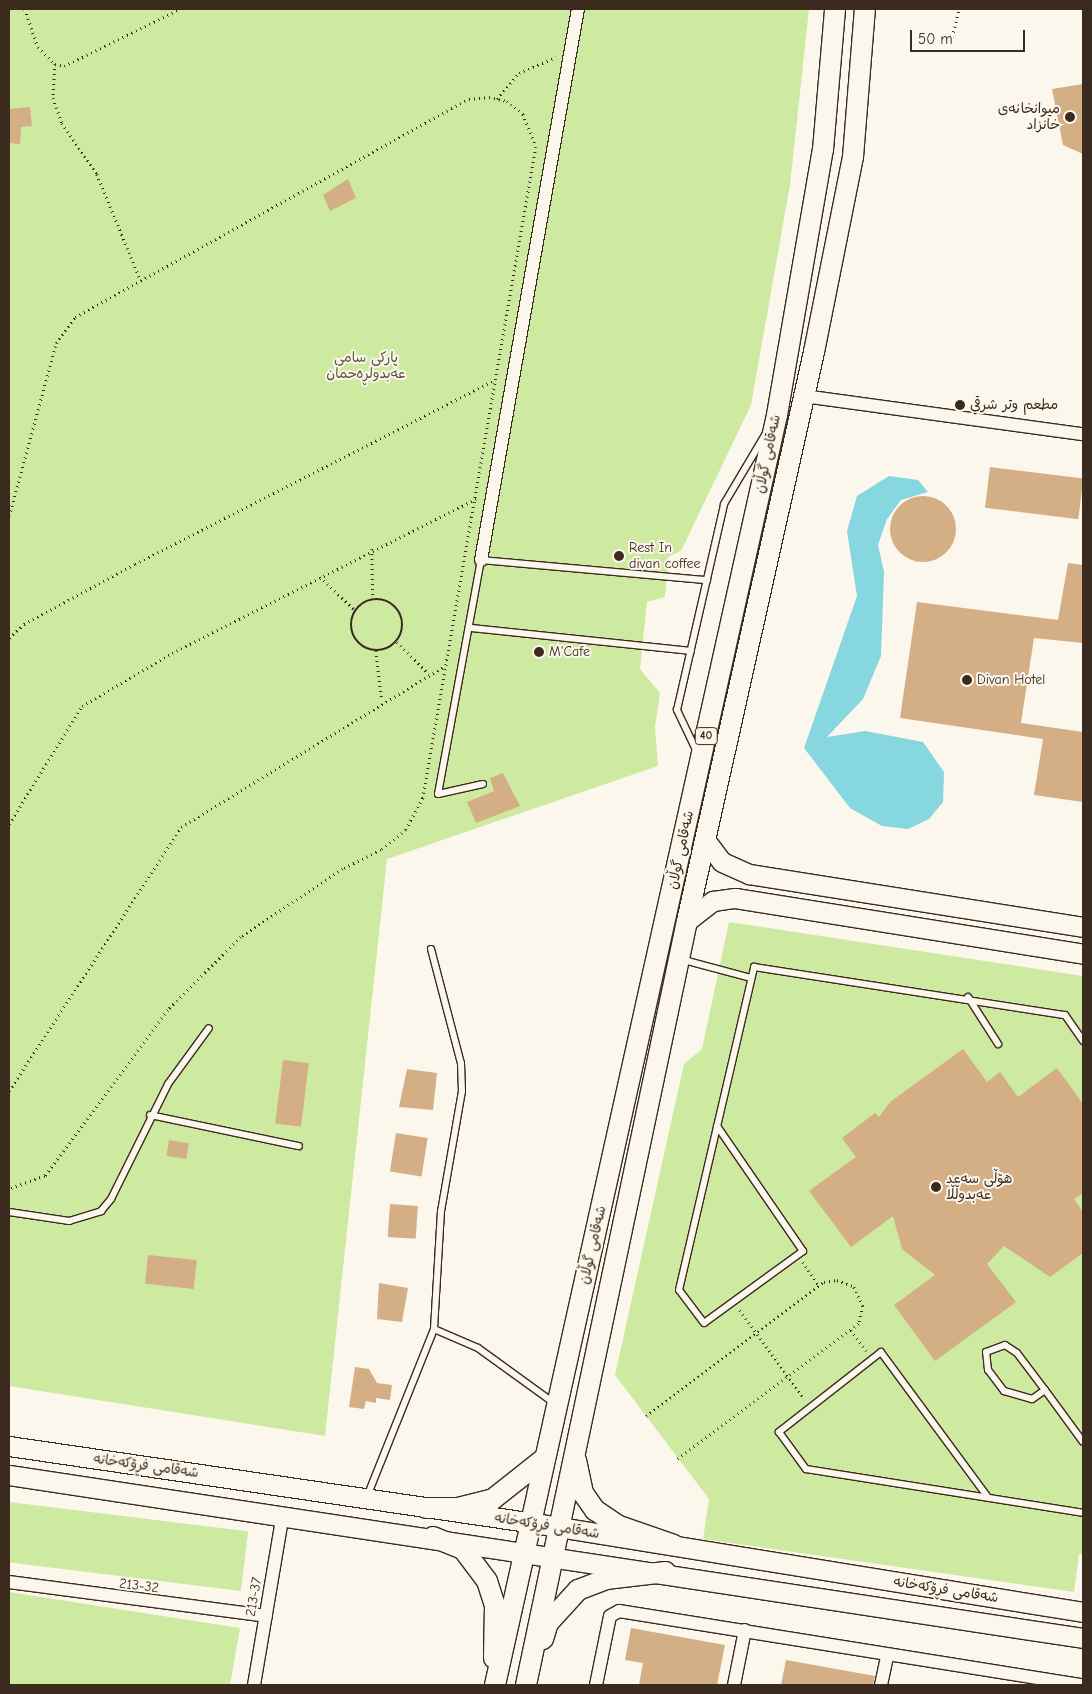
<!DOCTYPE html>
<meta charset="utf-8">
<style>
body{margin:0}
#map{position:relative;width:1092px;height:1694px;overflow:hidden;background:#fbf7ec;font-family:"Comic Neue","Playpen Sans Arabic",sans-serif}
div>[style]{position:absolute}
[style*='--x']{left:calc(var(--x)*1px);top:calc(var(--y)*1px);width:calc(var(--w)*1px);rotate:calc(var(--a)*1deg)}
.green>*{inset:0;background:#ceeaa1;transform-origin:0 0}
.water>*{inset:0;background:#86d7e0}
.building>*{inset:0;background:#d4ae85;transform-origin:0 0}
.round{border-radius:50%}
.path>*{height:2.5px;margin-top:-1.25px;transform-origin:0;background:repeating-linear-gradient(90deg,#3b2a1e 0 1px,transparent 0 5px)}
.path>.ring{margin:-1.25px;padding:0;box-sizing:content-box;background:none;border:2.5px solid #3b2a1e;border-radius:50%}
.roads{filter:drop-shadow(1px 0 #3b2a1e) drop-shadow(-1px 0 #3b2a1e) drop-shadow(0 1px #3b2a1e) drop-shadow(0 -1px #3b2a1e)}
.lane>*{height:6px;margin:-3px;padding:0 3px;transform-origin:3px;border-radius:3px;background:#fbf7ec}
.street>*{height:12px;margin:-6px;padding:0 6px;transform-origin:6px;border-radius:6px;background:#fbf7ec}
.secondary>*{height:19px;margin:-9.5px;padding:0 9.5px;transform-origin:9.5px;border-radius:9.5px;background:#fbf7ec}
.primary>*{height:20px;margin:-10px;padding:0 10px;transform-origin:10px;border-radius:10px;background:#fbf7ec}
.dots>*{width:14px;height:14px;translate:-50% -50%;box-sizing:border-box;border:2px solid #fbf7ec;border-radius:50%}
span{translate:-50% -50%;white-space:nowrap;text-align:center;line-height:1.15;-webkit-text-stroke:4px #fbf7ec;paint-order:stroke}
.shield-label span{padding:1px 4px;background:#fbf7ec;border:1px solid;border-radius:4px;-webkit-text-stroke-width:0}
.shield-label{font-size:12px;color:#3b2a1e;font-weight:700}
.poi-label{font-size:14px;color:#3b2a1e}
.right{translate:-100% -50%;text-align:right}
.left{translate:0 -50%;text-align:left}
.park-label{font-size:14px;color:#585038}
.street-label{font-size:14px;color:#3b2a1e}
.frame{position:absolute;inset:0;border:10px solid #3b2a1e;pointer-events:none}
.scale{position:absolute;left:910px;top:30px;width:115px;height:22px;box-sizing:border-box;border:2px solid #3b2a1e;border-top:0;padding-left:6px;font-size:15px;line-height:18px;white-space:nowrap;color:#3b2a1e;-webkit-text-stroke:4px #fbf7ec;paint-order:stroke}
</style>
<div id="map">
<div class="green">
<div style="clip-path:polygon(9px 9px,809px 9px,790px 185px,751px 405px,681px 551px,668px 557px,665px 597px,647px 602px,640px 669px,660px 693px,655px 727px,658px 766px,387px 859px,325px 1436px,9px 1386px)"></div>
<div style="clip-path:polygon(729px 922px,1083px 976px,1083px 1554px,1079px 1554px,1074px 1592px,703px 1539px,709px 1499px,615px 1375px,684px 1064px,702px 1049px)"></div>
<div style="left:9px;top:1502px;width:241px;height:60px;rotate:7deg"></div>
<div style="clip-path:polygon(9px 1592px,240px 1628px,230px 1685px,9px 1685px)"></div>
</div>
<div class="water">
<div style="clip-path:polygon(889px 476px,918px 480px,928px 492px,901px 500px,887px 519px,878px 545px,884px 572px,881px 656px,863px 699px,827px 737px,865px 731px,923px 742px,944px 772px,943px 802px,929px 819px,908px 829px,882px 826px,850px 808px,804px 748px,857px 596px,847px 531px,857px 496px)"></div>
</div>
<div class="building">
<div style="clip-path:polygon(1083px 84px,1083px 154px,1063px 145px,1052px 89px)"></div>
<div style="clip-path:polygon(30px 107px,32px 126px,21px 127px,20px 144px,9px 143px,9px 109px)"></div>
<div style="clip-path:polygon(348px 179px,356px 198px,330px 211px,323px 195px)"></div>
<div style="left:990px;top:467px;width:94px;height:41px;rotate:7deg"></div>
<div class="round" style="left:890px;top:496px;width:66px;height:66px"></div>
<div style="clip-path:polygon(1068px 563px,1083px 565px,1083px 643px,1034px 638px,1021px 723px,1083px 732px,1083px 802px,1034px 795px,1043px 739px,900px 718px,917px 602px,1058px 620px)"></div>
<div style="clip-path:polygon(503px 773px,520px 806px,476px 823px,467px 802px,494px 791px,490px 778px)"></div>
<div style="clip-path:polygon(963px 1049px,987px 1082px,1000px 1072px,1018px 1097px,1057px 1068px,1083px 1104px,1083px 1193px,1074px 1199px,1083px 1212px,1083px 1253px,1050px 1277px,1004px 1246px,987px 1264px,1016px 1302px,935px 1361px,894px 1305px,935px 1275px,902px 1249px,893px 1216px,851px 1247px,809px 1191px,856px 1157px,842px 1138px,875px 1113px,879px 1117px,890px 1102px)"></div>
<div style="left:283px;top:1060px;width:26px;height:64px;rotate:7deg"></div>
<div style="clip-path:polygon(407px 1069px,437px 1073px,433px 1110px,399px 1107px)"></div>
<div style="left:396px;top:1133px;width:32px;height:39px;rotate:9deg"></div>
<div style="left:169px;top:1140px;width:20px;height:16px;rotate:9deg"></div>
<div style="left:390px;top:1204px;width:28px;height:33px;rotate:4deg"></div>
<div style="left:148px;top:1255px;width:49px;height:29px;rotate:6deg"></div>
<div style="clip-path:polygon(379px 1283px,408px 1288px,402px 1322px,377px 1319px)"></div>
<div style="clip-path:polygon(355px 1367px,369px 1369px,377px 1383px,392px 1385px,390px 1400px,376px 1398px,376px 1403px,366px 1401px,364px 1409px,349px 1407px)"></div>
<div style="clip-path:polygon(631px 1628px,725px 1645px,717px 1685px,639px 1685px,643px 1663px,625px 1660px)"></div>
<div style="clip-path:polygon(786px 1660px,875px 1676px,873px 1685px,781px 1685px)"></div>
</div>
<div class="path">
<div style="--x:25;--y:9;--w:40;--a:71.1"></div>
<div style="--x:38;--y:47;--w:24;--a:45"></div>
<div style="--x:55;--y:64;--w:9;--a:13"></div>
<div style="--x:64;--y:66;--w:129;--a:-26.2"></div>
<div style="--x:952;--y:37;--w:29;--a:-76"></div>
<div style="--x:55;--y:64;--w:34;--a:93"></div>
<div style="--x:53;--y:98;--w:27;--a:70"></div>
<div style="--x:62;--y:123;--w:62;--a:55.5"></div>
<div style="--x:97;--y:174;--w:113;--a:67.7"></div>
<div style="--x:497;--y:99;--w:34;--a:-50"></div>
<div style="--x:519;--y:73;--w:40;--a:-23.4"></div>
<div style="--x:9;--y:516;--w:179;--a:-74.8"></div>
<div style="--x:56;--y:343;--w:32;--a:-54"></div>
<div style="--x:75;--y:317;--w:450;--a:-29"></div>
<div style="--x:469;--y:99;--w:20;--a:-6"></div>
<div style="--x:489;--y:97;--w:18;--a:13"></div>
<div style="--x:507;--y:101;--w:21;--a:39"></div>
<div style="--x:523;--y:114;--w:35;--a:68"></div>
<div style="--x:536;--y:147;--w:661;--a:99.85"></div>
<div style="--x:423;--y:798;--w:36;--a:118"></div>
<div style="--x:406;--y:830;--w:32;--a:141"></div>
<div style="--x:381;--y:850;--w:42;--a:153.4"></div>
<div style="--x:343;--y:869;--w:123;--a:146.3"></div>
<div style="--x:241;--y:937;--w:103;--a:135"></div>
<div style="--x:168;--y:1010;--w:207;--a:126.5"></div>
<div style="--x:45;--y:1176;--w:38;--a:160"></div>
<div style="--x:372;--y:549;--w:50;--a:88.9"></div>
<div style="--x:320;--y:577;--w:48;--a:43.3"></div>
<div class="ring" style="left:351px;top:599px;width:49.5px;height:49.5px"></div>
<div style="--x:9;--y:638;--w:21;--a:-43"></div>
<div style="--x:24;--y:624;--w:126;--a:-28.4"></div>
<div style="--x:135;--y:564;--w:404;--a:-27.1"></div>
<div style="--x:397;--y:642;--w:45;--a:45"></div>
<div style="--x:376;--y:651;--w:50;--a:83.2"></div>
<div style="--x:9;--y:824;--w:139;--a:-58.3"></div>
<div style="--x:82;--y:706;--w:104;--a:-30.5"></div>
<div style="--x:172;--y:653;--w:341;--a:-26.9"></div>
<div style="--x:9;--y:1091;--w:315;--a:-56.9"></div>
<div style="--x:181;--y:827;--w:309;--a:-31.4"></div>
<div style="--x:803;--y:1262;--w:29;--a:56"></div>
<div style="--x:740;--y:1310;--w:109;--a:54"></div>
<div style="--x:851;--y:1330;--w:26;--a:53"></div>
<div style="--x:646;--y:1416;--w:223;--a:-37"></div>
<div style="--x:824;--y:1282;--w:13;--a:-9"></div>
<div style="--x:837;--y:1280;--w:18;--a:22"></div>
<div style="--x:854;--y:1287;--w:21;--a:65"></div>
<div style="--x:863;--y:1306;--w:18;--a:103"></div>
<div style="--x:859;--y:1324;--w:226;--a:143.3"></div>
</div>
<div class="roads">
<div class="lane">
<div style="--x:472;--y:628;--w:220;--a:6"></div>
<div style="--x:697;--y:752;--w:47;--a:-115.5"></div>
<div style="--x:677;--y:710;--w:211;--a:-77.1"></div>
<div style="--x:724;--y:504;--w:80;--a:-59.3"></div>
<div style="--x:483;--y:784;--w:46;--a:167.5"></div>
<div style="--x:438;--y:794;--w:238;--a:-79.6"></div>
<div style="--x:481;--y:560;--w:227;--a:5.1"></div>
<div style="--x:431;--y:949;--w:118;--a:75.3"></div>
<div style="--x:461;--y:1063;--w:28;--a:88"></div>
<div style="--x:462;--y:1091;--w:122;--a:99.9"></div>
<div style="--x:441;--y:1211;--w:118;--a:93.4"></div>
<div style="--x:434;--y:1329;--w:48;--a:23.4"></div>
<div style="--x:478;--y:1348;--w:94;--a:35.9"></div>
<div style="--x:680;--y:959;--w:73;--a:15"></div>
<div style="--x:968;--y:997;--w:56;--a:57.4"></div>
<div style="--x:150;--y:1115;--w:152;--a:11.8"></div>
<div style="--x:717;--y:1126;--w:152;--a:55.5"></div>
<div style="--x:803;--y:1251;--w:122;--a:144"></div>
<div style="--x:704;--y:1323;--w:41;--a:-127.1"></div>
<div style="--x:679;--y:1290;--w:332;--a:-76.9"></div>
<div style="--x:754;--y:967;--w:315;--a:8.8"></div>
<div style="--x:1065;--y:1015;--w:32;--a:55"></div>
<div style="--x:9;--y:1212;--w:61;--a:8.5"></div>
<div style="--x:69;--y:1221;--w:34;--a:-17"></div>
<div style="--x:101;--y:1211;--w:16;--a:-50"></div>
<div style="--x:111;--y:1199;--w:128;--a:-63.6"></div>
<div style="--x:168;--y:1084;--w:69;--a:-53.8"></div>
<div style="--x:1045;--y:1390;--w:16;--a:145"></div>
<div style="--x:1032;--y:1399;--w:29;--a:-164"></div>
<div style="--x:1004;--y:1391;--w:26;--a:-127"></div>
<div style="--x:988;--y:1370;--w:18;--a:-96"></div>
<div style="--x:986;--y:1352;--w:20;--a:-20"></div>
<div style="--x:1005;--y:1345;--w:14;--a:34"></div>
<div style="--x:1017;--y:1353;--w:46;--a:52.9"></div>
<div style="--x:1045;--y:1390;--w:64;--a:53.8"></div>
<div style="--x:370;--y:1489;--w:172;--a:-68.2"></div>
<div style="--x:987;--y:1496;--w:179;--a:-126.4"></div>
<div style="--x:881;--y:1352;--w:130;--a:141.9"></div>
<div style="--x:779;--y:1432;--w:46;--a:53.9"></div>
<div style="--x:806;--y:1469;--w:280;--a:9"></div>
</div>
<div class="street">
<div style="--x:804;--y:396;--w:282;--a:7.8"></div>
<div style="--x:481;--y:560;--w:559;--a:-80.02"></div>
<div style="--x:9;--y:1582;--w:259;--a:7.5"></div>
<div style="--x:254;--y:1685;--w:173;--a:-80.4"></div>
<div style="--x:596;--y:1685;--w:70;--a:-78.5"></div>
<div style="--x:610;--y:1616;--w:10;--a:-29"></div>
<div style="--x:619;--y:1611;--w:470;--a:9.1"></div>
<div style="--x:734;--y:1685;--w:56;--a:-78.7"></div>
<div style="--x:881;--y:1685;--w:29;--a:-78"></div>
</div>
<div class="secondary">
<div style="--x:706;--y:841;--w:26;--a:53"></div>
<div style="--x:722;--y:862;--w:30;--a:24"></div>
<div style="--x:749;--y:874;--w:338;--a:9"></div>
<div style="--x:687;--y:921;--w:33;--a:-38"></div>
<div style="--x:713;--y:901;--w:22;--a:-8"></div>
<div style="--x:735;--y:898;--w:352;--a:9.1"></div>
<div style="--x:9;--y:1446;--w:531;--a:8.34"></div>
<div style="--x:534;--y:1523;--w:556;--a:9.21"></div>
<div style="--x:9;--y:1475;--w:1086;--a:8.63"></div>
</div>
<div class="primary">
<div style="--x:576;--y:1460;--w:34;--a:78"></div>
<div style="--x:583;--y:1493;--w:21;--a:55"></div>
<div style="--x:595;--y:1510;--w:29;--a:34"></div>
<div style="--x:619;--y:1526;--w:58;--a:19.1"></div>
<div style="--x:426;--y:1508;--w:32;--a:0"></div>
<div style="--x:458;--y:1508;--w:36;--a:-14"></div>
<div style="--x:493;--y:1499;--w:66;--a:-38.3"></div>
<div style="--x:433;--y:1537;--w:32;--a:22"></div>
<div style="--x:463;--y:1549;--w:40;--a:53"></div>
<div style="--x:487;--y:1581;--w:25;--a:72"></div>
<div style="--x:495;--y:1605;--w:53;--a:91.1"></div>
<div style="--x:543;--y:1639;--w:17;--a:-73"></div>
<div style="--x:548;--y:1623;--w:45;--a:-47.7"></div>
<div style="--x:578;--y:1590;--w:30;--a:-21"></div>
<div style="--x:606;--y:1579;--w:60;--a:-6.7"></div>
<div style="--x:495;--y:1685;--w:1301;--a:-77.48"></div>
<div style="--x:777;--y:415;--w:269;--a:-80.2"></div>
<div style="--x:823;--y:150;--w:142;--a:-85.1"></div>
<div style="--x:526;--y:1685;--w:781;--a:-78.1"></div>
<div style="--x:687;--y:921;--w:583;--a:-77.42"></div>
<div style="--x:814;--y:352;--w:199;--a:-78.7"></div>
<div style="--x:853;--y:157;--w:148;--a:-85.4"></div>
</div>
</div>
<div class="dots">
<div style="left:1070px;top:117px;background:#3b2a1e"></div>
<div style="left:960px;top:405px;background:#3b2a1e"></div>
<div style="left:619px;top:556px;background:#3b2a1e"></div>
<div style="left:539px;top:652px;background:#3b2a1e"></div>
<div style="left:967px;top:680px;background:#3b2a1e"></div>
<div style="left:936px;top:1187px;background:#3b2a1e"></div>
</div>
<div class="shield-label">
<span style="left:706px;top:736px">40</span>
</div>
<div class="poi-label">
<span class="right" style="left:1060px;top:117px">میوانخانەی<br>خانزاد</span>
<span class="left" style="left:970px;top:405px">مطعم وتر شرقي</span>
<span class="left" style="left:629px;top:556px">Rest In<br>divan coffee</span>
<span class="left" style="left:549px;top:652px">M'Cafe</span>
<span class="left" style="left:977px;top:680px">Divan Hotel</span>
<span class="left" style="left:946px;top:1187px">ھۆڵی سەعد<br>عەبدوڵڵا</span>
</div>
<div class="park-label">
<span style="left:366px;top:366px">پارکی سامی<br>عەبدولڕەحمان</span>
</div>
<div class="street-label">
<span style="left:768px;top:454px;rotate:-78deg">شەقامی گوڵان</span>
<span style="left:681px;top:850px;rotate:-78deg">شەقامی گوڵان</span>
<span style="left:593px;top:1245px;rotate:-77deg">شەقامی گوڵان</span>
<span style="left:146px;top:1466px;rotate:8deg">شەقامی فڕۆکەخانە</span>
<span style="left:547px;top:1526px;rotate:9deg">شەقامی فڕۆکەخانە</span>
<span style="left:139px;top:1586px;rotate:7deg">213-32</span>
<span style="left:946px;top:1590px;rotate:9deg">شەقامی فڕۆکەخانە</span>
<span style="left:254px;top:1597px;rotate:-80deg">213-37</span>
</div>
<div class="frame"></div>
<div class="scale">50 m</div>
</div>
